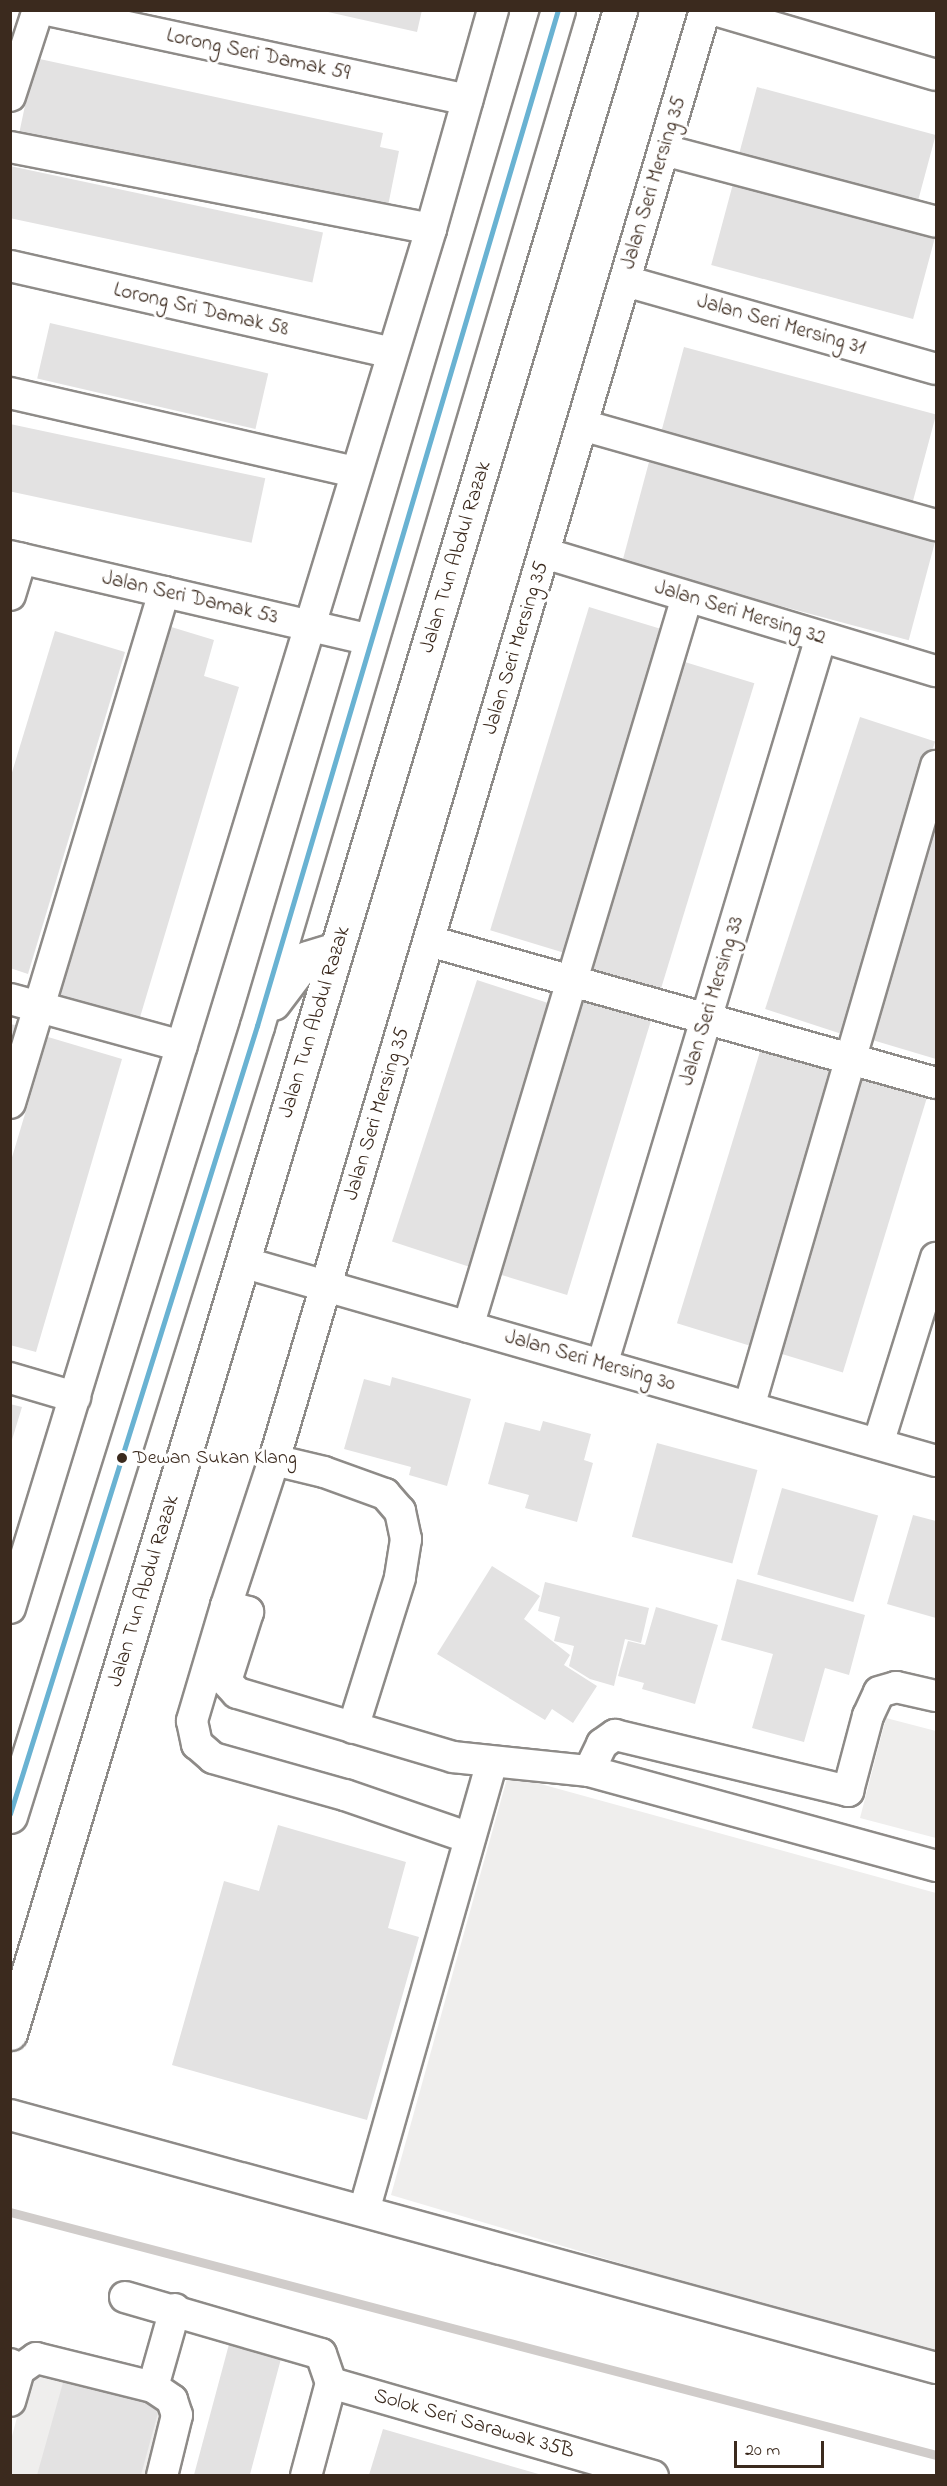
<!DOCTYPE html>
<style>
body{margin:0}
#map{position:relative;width:947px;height:2486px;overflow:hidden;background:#fff;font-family:"Indie Flower",sans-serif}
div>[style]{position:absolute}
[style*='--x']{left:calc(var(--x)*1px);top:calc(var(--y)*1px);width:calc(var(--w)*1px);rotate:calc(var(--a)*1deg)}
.built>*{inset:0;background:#efeeed}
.stream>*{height:9px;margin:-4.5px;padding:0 4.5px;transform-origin:4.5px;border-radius:4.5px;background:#d0ccca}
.building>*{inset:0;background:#e3e2e2;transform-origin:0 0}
.roads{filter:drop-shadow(2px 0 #8e8b88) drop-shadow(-2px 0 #8e8b88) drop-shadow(0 2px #8e8b88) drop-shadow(0 -2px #8e8b88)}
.minor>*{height:30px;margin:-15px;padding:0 15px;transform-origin:15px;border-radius:15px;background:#fff}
.major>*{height:33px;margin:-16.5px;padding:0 16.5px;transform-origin:16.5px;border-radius:16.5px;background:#fff}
.bus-1>*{height:4.5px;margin:-2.25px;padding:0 2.25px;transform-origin:2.25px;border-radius:2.25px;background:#69b2d2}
.dots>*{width:16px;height:16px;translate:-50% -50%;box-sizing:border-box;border:3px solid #fff;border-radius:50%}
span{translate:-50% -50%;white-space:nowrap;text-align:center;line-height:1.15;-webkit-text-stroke:6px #fff;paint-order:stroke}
.bus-label{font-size:20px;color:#3b2a1e}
.left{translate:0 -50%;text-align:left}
.street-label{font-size:21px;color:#3b2a1e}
.frame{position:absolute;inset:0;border:12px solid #3b2a1e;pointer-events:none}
.scale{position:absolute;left:734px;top:2441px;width:90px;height:27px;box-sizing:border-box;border:3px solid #3b2a1e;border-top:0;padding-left:8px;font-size:18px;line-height:21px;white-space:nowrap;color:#3b2a1e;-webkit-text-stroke:4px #fff;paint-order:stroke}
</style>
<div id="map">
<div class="built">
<div style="clip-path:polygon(886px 1718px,936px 1731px,936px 1838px,860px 1818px)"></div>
<div style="clip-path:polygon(508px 1775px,936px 1893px,936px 2357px,391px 2195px)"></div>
<div style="clip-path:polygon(29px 2372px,166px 2403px,153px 2475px,11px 2476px,11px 2440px)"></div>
</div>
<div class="stream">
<div style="--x:10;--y:2212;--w:957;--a:14.7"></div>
</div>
<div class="building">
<div style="clip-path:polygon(319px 10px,422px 10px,417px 32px)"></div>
<div style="clip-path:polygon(35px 58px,383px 133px,380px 147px,399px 151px,388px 206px,19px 134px)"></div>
<div style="left:757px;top:87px;width:185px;height:82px;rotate:15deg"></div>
<div style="left:10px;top:166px;width:320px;height:51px;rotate:12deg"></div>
<div style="left:734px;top:180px;width:209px;height:88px;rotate:15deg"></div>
<div style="left:50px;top:323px;width:224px;height:57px;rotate:13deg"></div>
<div style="left:684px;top:347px;width:261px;height:101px;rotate:15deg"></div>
<div style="left:10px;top:424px;width:261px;height:66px;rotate:12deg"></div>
<div style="left:649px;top:462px;width:297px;height:105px;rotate:15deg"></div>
<div style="left:589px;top:607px;width:84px;height:338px;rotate:17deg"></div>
<div style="clip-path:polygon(168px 626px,214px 640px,204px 676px,239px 687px,138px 1024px,57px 1000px)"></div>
<div style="clip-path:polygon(55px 631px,125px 652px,28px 974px,10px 968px,10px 779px)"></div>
<div style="left:675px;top:659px;width:83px;height:325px;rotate:17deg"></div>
<div style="left:860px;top:717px;width:79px;height:307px;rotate:18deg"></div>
<div style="clip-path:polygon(936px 817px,936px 1059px,869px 1039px)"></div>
<div style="left:477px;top:980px;width:82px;height:275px;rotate:18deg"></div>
<div style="left:571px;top:995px;width:84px;height:288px;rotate:17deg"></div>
<div style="clip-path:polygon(10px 1024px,20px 1026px,10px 1057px)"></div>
<div style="clip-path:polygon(48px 1037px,122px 1059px,36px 1352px,10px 1345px,10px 1164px)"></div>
<div style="left:762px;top:1045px;width:79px;height:291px;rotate:17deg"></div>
<div style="left:852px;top:1069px;width:80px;height:293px;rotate:17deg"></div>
<div style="clip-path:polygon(392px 1377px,471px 1399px,447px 1486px,409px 1475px,411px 1467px,344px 1449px,364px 1379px,390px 1386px)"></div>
<div style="clip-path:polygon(10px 1404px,22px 1407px,11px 1443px,10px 1443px)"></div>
<div style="clip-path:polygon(543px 1421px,591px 1434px,584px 1460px,593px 1463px,577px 1522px,525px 1508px,529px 1495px,488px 1484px,505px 1422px,540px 1431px)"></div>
<div style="left:657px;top:1443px;width:104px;height:97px;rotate:15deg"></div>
<div style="left:782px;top:1488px;width:100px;height:90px;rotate:16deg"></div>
<div style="clip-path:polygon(913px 1515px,936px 1521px,936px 1618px,887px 1604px)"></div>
<div style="clip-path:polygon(492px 1566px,540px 1596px,524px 1619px,570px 1655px,564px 1665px,597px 1686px,573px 1723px,552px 1709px,545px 1720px,437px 1654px)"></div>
<div style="clip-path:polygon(737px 1579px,865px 1615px,849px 1675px,825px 1668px,804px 1742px,752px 1728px,773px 1654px,721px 1640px)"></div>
<div style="clip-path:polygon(545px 1582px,649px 1608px,641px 1643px,625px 1639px,614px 1686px,590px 1679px,569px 1666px,574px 1646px,554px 1641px,560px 1617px,538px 1611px)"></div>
<div style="clip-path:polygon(656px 1607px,718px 1625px,695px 1704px,642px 1689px,644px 1683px,618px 1676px,628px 1641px,645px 1645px)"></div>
<div style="clip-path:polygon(278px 1825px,406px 1862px,388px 1928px,419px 1937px,367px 2120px,172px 2065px,224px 1881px,259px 1891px)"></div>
<div style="left:232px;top:2333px;width:54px;height:148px;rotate:15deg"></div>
<div style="clip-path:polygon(66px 2372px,162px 2398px,141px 2475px,37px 2475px)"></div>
<div style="clip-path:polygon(383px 2429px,542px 2475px,369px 2475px)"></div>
</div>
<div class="roads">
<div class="minor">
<div style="--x:48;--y:10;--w:429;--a:12.1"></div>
<div style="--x:705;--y:10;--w:1513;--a:106.55"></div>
<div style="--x:274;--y:1460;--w:154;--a:108.2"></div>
<div style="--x:226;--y:1606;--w:23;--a:15"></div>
<div style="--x:248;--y:1612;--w:72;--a:107.7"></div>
<div style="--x:226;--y:1681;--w:16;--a:47"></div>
<div style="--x:237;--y:1693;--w:225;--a:16.5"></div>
<div style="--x:453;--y:1757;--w:137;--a:5.9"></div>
<div style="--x:589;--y:1771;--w:360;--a:15.3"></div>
<div style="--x:715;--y:10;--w:230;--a:16.4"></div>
<div style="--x:10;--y:96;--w:90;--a:-72"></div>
<div style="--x:10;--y:147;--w:429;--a:11"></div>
<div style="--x:664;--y:150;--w:281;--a:14.8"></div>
<div style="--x:10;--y:266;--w:392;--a:12.8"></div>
<div style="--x:625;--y:281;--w:323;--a:15.8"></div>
<div style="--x:10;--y:393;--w:354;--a:12.9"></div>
<div style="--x:582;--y:425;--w:368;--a:15.8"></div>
<div style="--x:544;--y:553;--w:409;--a:16.8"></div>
<div style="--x:10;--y:556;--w:370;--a:13.1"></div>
<div style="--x:10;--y:595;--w:38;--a:-73"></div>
<div style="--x:429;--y:941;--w:527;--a:15.65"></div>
<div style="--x:10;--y:999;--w:178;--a:15.3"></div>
<div style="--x:10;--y:1103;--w:534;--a:-73.23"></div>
<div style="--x:242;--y:1262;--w:722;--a:16"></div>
<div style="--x:468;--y:1327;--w:762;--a:-73.3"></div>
<div style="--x:602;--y:1365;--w:760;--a:-73.26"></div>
<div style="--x:10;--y:1378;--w:68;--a:16.3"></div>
<div style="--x:749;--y:1407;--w:668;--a:-73.74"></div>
<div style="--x:878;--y:1444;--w:195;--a:-72.7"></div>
<div style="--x:274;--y:1460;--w:51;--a:13.5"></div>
<div style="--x:324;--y:1472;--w:65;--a:19.8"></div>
<div style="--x:385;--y:1494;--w:23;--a:49"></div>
<div style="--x:400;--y:1511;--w:29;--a:78"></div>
<div style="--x:406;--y:1539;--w:39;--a:99"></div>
<div style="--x:400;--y:1578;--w:157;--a:107.4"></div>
<div style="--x:226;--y:1606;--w:120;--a:106.5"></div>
<div style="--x:192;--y:1721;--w:24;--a:78"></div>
<div style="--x:197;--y:1744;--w:21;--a:41"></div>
<div style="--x:213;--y:1758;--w:137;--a:15.7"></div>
<div style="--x:345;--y:1795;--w:132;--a:19"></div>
<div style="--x:10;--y:1608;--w:1442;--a:-73.02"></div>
<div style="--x:431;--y:229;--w:228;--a:-74.2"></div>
<div style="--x:589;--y:1771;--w:30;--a:-64"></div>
<div style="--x:602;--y:1744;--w:16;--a:-35"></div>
<div style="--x:615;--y:1735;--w:240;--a:13.5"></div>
<div style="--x:848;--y:1791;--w:78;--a:-75.1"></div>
<div style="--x:868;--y:1716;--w:26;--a:-65"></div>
<div style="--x:879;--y:1692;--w:18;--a:-16"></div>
<div style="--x:896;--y:1687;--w:41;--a:12.7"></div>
<div style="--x:10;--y:2115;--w:960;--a:15.28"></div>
<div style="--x:364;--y:2211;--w:465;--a:-74.1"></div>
<div style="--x:125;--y:2297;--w:204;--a:16.2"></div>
<div style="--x:321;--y:2354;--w:31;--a:71"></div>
<div style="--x:10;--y:2364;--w:11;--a:34"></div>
<div style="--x:19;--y:2370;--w:32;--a:106"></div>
<div style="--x:19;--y:2370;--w:21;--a:-35"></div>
<div style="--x:36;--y:2358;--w:121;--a:13.9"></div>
<div style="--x:153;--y:2387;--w:23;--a:34"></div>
<div style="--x:172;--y:2400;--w:16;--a:72"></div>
<div style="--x:177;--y:2415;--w:63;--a:103.8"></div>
<div style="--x:331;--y:2383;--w:335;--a:16.1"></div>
<div style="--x:153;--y:2387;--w:81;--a:-74.2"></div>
<div style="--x:306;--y:2476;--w:96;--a:-75"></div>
</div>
<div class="major">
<div style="--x:273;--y:1003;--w:56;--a:-52.9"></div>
<div style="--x:307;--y:958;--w:30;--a:-17"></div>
<div style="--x:10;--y:1816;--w:828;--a:-72.64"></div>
<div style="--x:257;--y:1026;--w:1060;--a:-73.5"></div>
<div style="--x:10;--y:2033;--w:2113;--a:-73.22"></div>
</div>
</div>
<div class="bus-1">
<div style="--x:10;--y:1814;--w:826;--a:-72.6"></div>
<div style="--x:257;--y:1026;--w:1060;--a:-73.5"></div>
</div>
<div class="dots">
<div style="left:122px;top:1458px;background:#3b2a1e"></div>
</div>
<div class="bus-label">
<span class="left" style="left:133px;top:1458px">Dewan Sukan Klang</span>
</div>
<div class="street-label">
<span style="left:258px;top:55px;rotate:12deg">Lorong Seri Damak 59</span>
<span style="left:654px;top:183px;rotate:-73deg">Jalan Seri Mersing 35</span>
<span style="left:201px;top:310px;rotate:13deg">Lorong Sri Damak 58</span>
<span style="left:781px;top:325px;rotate:16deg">Jalan Seri Mersing 31</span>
<span style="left:456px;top:557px;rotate:-73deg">Jalan Tun Abdul Razak</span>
<span style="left:190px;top:598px;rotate:13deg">Jalan Seri Damak 53</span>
<span style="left:740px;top:613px;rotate:17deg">Jalan Seri Mersing 32</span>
<span style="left:516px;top:648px;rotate:-73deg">Jalan Seri Mersing 35</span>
<span style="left:712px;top:1001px;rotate:-73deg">Jalan Seri Mersing 33</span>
<span style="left:315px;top:1022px;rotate:-73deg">Jalan Tun Abdul Razak</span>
<span style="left:377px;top:1114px;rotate:-73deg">Jalan Seri Mersing 35</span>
<span style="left:590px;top:1361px;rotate:16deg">Jalan Seri Mersing 30</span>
<span style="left:144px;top:1591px;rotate:-73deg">Jalan Tun Abdul Razak</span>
<span style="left:474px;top:2424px;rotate:16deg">Solok Seri Sarawak 35B</span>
</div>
<div class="frame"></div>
<div class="scale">20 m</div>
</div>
